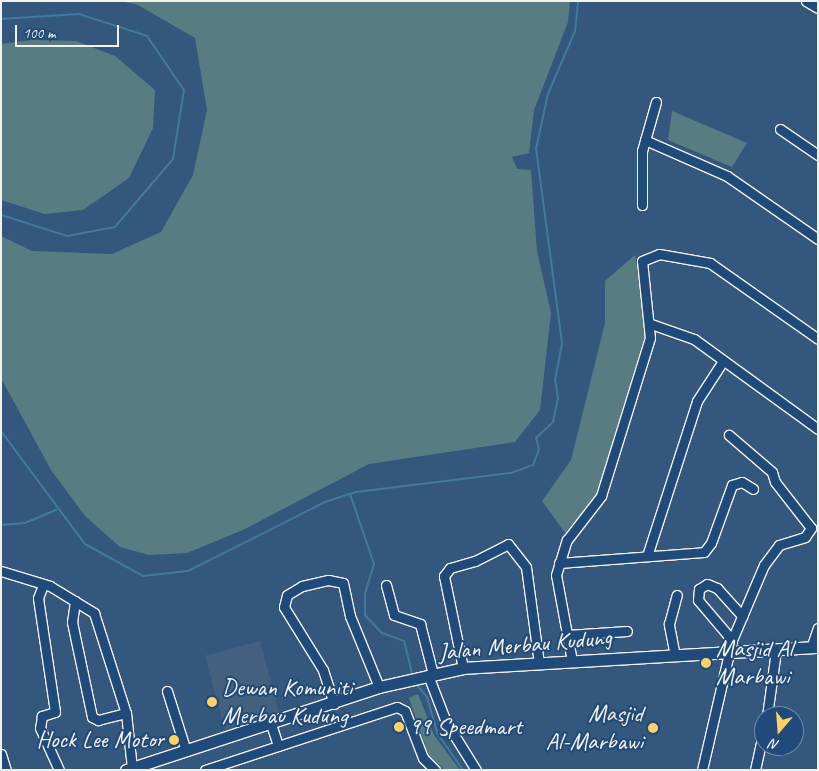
<!DOCTYPE html>
<style>
body{margin:0}
#map{position:relative;width:819px;height:771px;overflow:hidden;background:#34577d;font-family:Caveat,sans-serif}
div>[style]{position:absolute}
[style*='--x']{left:calc(var(--x)*1px);top:calc(var(--y)*1px);width:calc(var(--w)*1px);rotate:calc(var(--a)*1deg)}
.built>*{inset:0;background:#43607f;transform-origin:0 0}
.green>*{inset:0;background:#577d83}
.stream>*{height:2px;margin:-1px;padding:0 1px;transform-origin:1px;border-radius:1px;background:#427a9d}
.roads{filter:drop-shadow(1px 0 #f4f1e8) drop-shadow(-1px 0 #f4f1e8) drop-shadow(0 1px #f4f1e8) drop-shadow(0 -1px #f4f1e8)}
.street>*{height:9px;margin:-4.5px;padding:0 4.5px;transform-origin:4.5px;border-radius:4.5px;background:#1f4a7a}
.secondary>*{height:11px;margin:-5.5px;padding:0 5.5px;transform-origin:5.5px;border-radius:5.5px;background:#1f4a7a}
.dots>*{width:14px;height:14px;translate:-50% -50%;box-sizing:border-box;border:2px solid #1f4a7a;border-radius:50%}
span{translate:-50% -50%;white-space:nowrap;text-align:center;line-height:1.15;-webkit-text-stroke:4px #1f4a7a;paint-order:stroke}
.street-label{font-size:24px;color:#f4f1e8}
.poi-label{font-size:24px;color:#f4f1e8}
.left{translate:0 -50%;text-align:left}
.right{translate:-100% -50%;text-align:right}
.frame{position:absolute;inset:0;border:2px solid #f4f1e8;pointer-events:none}
.north{position:absolute;left:754px;top:706px;width:50px;height:50px;box-sizing:border-box;background:#1f4a7a;border:1px solid #748da6;border-radius:50%;rotate:198deg;font-size:14px;font-weight:700;line-height:20px;text-align:center;color:#f4f1e8}
.north::after{content:'';display:block;margin:auto;width:18px;height:22px;background:#ffd166;clip-path:polygon(50% 0,100% 100%,50% 72%,0 100%)}
.scale{position:absolute;left:15px;top:25px;width:104px;height:22px;box-sizing:border-box;border:2px solid #f4f1e8;border-top:0;padding-left:6px;font-size:15px;line-height:18px;white-space:nowrap;color:#f4f1e8;-webkit-text-stroke:4px #1f4a7a;paint-order:stroke}
</style>
<div id="map">
<div class="built">
<div style="left:260px;top:641px;width:76px;height:57px;rotate:75deg"></div>
</div>
<div class="green">
<div style="clip-path:polygon(120px 1px,570px 1px,568px 22px,534px 110px,529px 153px,512px 157px,517px 169px,531px 170px,537px 251px,551px 313px,540px 410px,515px 442px,369px 464px,243px 530px,187px 553px,149px 555px,120px 547px,85px 516px,51px 470px,1px 378px,1px 236px,32px 251px,112px 254px,161px 232px,193px 175px,207px 110px,195px 38px,138px 5px)"></div>
<div style="clip-path:polygon(32px 40px,76px 41px,115px 56px,155px 90px,153px 128px,129px 178px,83px 210px,45px 214px,1px 200px,1px 44px)"></div>
<div style="clip-path:polygon(672px 111px,747px 143px,732px 167px,668px 140px)"></div>
<div style="clip-path:polygon(635px 255px,647px 329px,597px 494px,565px 533px,542px 501px,571px 460px,605px 323px,605px 281px)"></div>
<div style="clip-path:polygon(418px 694px,434px 735px,460px 770px,445px 770px,429px 756px,409px 698px)"></div>
</div>
<div class="stream">
<div style="--x:1;--y:19;--w:78;--a:-3.7"></div>
<div style="--x:79;--y:14;--w:71;--a:17.9"></div>
<div style="--x:147;--y:36;--w:65;--a:55.6"></div>
<div style="--x:184;--y:90;--w:70;--a:99.1"></div>
<div style="--x:173;--y:159;--w:89;--a:130.5"></div>
<div style="--x:115;--y:227;--w:49;--a:169.4"></div>
<div style="--x:67;--y:236;--w:69;--a:-162.3"></div>
<div style="--x:1;--y:431;--w:141;--a:53.4"></div>
<div style="--x:85;--y:544;--w:66;--a:28.9"></div>
<div style="--x:143;--y:576;--w:45;--a:-6.3"></div>
<div style="--x:188;--y:571;--w:153;--a:-26.7"></div>
<div style="--x:325;--y:502;--w:33;--a:-18"></div>
<div style="--x:356;--y:492;--w:156;--a:-7"></div>
<div style="--x:511;--y:473;--w:23;--a:-20"></div>
<div style="--x:533;--y:465;--w:17;--a:-69"></div>
<div style="--x:539;--y:449;--w:11;--a:-105"></div>
<div style="--x:536;--y:438;--w:23;--a:-43"></div>
<div style="--x:553;--y:422;--w:25;--a:-78"></div>
<div style="--x:558;--y:398;--w:18;--a:-99"></div>
<div style="--x:555;--y:380;--w:38;--a:-79"></div>
<div style="--x:562;--y:343;--w:196;--a:-97.6"></div>
<div style="--x:536;--y:149;--w:56;--a:-77.7"></div>
<div style="--x:548;--y:94;--w:69;--a:-66.8"></div>
<div style="--x:575;--y:31;--w:30;--a:-84"></div>
<div style="--x:350;--y:494;--w:74;--a:71.1"></div>
<div style="--x:374;--y:564;--w:30;--a:107"></div>
<div style="--x:365;--y:593;--w:22;--a:90"></div>
<div style="--x:365;--y:615;--w:25;--a:47"></div>
<div style="--x:382;--y:633;--w:23;--a:20"></div>
<div style="--x:404;--y:641;--w:32;--a:76"></div>
<div style="--x:1;--y:525;--w:24;--a:-5"></div>
<div style="--x:25;--y:523;--w:34;--a:-23"></div>
<div style="--x:416;--y:684;--w:17;--a:50"></div>
<div style="--x:427;--y:697;--w:37;--a:74"></div>
<div style="--x:437;--y:733;--w:45;--a:54.9"></div>
</div>
<div class="roads">
<div class="street">
<div style="--x:806;--y:1;--w:14;--a:30"></div>
<div style="--x:780;--y:129;--w:46;--a:34.4"></div>
<div style="--x:645;--y:140;--w:90;--a:23.7"></div>
<div style="--x:727;--y:176;--w:111;--a:34.7"></div>
<div style="--x:642;--y:205;--w:54;--a:-90"></div>
<div style="--x:642;--y:151;--w:51;--a:-74.1"></div>
<div style="--x:651;--y:324;--w:46;--a:19.2"></div>
<div style="--x:694;--y:339;--w:153;--a:36"></div>
<div style="--x:647;--y:556;--w:163;--a:-72.1"></div>
<div style="--x:697;--y:401;--w:48;--a:-57"></div>
<div style="--x:559;--y:563;--w:145;--a:-4.3"></div>
<div style="--x:704;--y:552;--w:11;--a:-52"></div>
<div style="--x:711;--y:543;--w:62;--a:-70.1"></div>
<div style="--x:732;--y:485;--w:10;--a:-17"></div>
<div style="--x:742;--y:482;--w:13;--a:32"></div>
<div style="--x:1;--y:571;--w:51;--a:17"></div>
<div style="--x:50;--y:586;--w:52;--a:31.5"></div>
<div style="--x:94;--y:613;--w:105;--a:72.3"></div>
<div style="--x:126;--y:713;--w:55;--a:83.8"></div>
<div style="--x:43;--y:585;--w:14;--a:111"></div>
<div style="--x:38;--y:598;--w:115;--a:81.5"></div>
<div style="--x:55;--y:712;--w:14;--a:163"></div>
<div style="--x:42;--y:716;--w:12;--a:99"></div>
<div style="--x:40;--y:728;--w:46;--a:65.7"></div>
<div style="--x:386;--y:585;--w:31;--a:75"></div>
<div style="--x:394;--y:615;--w:28;--a:19"></div>
<div style="--x:420;--y:624;--w:52;--a:75.4"></div>
<div style="--x:75;--y:601;--w:21;--a:98"></div>
<div style="--x:72;--y:622;--w:97;--a:78.1"></div>
<div style="--x:92;--y:717;--w:7;--a:27"></div>
<div style="--x:98;--y:720;--w:29;--a:-14"></div>
<div style="--x:567;--y:635;--w:60;--a:-3.8"></div>
<div style="--x:732;--y:640;--w:52;--a:-130.4"></div>
<div style="--x:698;--y:600;--w:11;--a:-85"></div>
<div style="--x:699;--y:589;--w:9;--a:-32"></div>
<div style="--x:707;--y:584;--w:11;--a:22"></div>
<div style="--x:717;--y:588;--w:38;--a:48"></div>
<div style="--x:811;--y:648;--w:21;--a:-71"></div>
<div style="--x:675;--y:656;--w:33;--a:-101"></div>
<div style="--x:669;--y:624;--w:30;--a:-75"></div>
<div style="--x:572;--y:661;--w:87;--a:-100.5"></div>
<div style="--x:556;--y:575;--w:37;--a:-73"></div>
<div style="--x:567;--y:540;--w:56;--a:-52.3"></div>
<div style="--x:601;--y:496;--w:165;--a:-72.8"></div>
<div style="--x:650;--y:338;--w:77;--a:-95.9"></div>
<div style="--x:642;--y:261;--w:18;--a:-22"></div>
<div style="--x:659;--y:254;--w:52;--a:10"></div>
<div style="--x:710;--y:263;--w:132;--a:35.1"></div>
<div style="--x:463;--y:668;--w:94;--a:-101.7"></div>
<div style="--x:444;--y:576;--w:10;--a:-53"></div>
<div style="--x:450;--y:568;--w:26;--a:-16"></div>
<div style="--x:475;--y:561;--w:37;--a:-27"></div>
<div style="--x:508;--y:544;--w:29;--a:52"></div>
<div style="--x:526;--y:567;--w:97;--a:82.3"></div>
<div style="--x:428;--y:675;--w:50;--a:69"></div>
<div style="--x:446;--y:722;--w:57;--a:58"></div>
<div style="--x:167;--y:691;--w:63;--a:72.4"></div>
<div style="--x:334;--y:704;--w:36;--a:-108"></div>
<div style="--x:323;--y:670;--w:74;--a:-121.8"></div>
<div style="--x:284;--y:607;--w:12;--a:-76"></div>
<div style="--x:287;--y:595;--w:17;--a:-31"></div>
<div style="--x:302;--y:586;--w:27;--a:-13"></div>
<div style="--x:328;--y:580;--w:15;--a:11"></div>
<div style="--x:343;--y:583;--w:34;--a:78"></div>
<div style="--x:350;--y:616;--w:77;--a:67.8"></div>
<div style="--x:767;--y:716;--w:67;--a:-82.2"></div>
<div style="--x:271;--y:724;--w:23;--a:72"></div>
<div style="--x:1;--y:754;--w:17;--a:73"></div>
<div style="--x:205;--y:770;--w:202;--a:-18.2"></div>
<div style="--x:397;--y:707;--w:9;--a:27"></div>
<div style="--x:405;--y:711;--w:50;--a:69"></div>
<div style="--x:423;--y:758;--w:17;--a:45"></div>
<div style="--x:702;--y:770;--w:133;--a:-77"></div>
<div style="--x:732;--y:640;--w:82;--a:-66.9"></div>
<div style="--x:764;--y:565;--w:25;--a:-53"></div>
<div style="--x:779;--y:545;--w:27;--a:-17"></div>
<div style="--x:805;--y:537;--w:11;--a:-56"></div>
<div style="--x:811;--y:528;--w:58;--a:-128"></div>
<div style="--x:775;--y:482;--w:10;--a:-107"></div>
<div style="--x:772;--y:472;--w:57;--a:-139.3"></div>
<div style="--x:755;--y:770;--w:42;--a:-77.6"></div>
</div>
<div class="secondary">
<div style="--x:126;--y:770;--w:266;--a:-18.2"></div>
<div style="--x:379;--y:687;--w:86;--a:-12.7"></div>
<div style="--x:463;--y:668;--w:356;--a:-3.4"></div>
</div>
</div>
<div class="dots">
<div style="left:706px;top:663px;background:#ffd166"></div>
<div style="left:212px;top:702px;background:#ffd166"></div>
<div style="left:399px;top:727px;background:#ffd166"></div>
<div style="left:653px;top:728px;background:#ffd166"></div>
<div style="left:174px;top:740px;background:#ffd166"></div>
</div>
<div class="street-label">
<span style="left:525px;top:645px;rotate:-5deg">Jalan Merbau Kudung</span>
</div>
<div class="poi-label">
<span class="left" style="left:716px;top:663px">Masjid Al<br>Marbawi</span>
<span class="left" style="left:222px;top:702px">Dewan Komuniti<br>Merbau Kudung</span>
<span class="right" style="left:643px;top:728px">Masjid<br>Al-Marbawi</span>
<span class="left" style="left:409px;top:727px">99 Speedmart</span>
<span class="right" style="left:164px;top:740px">Hock Lee Motor</span>
</div>
<div class="frame"></div>
<div class="north">N</div>
<div class="scale">100 m</div>
</div>
